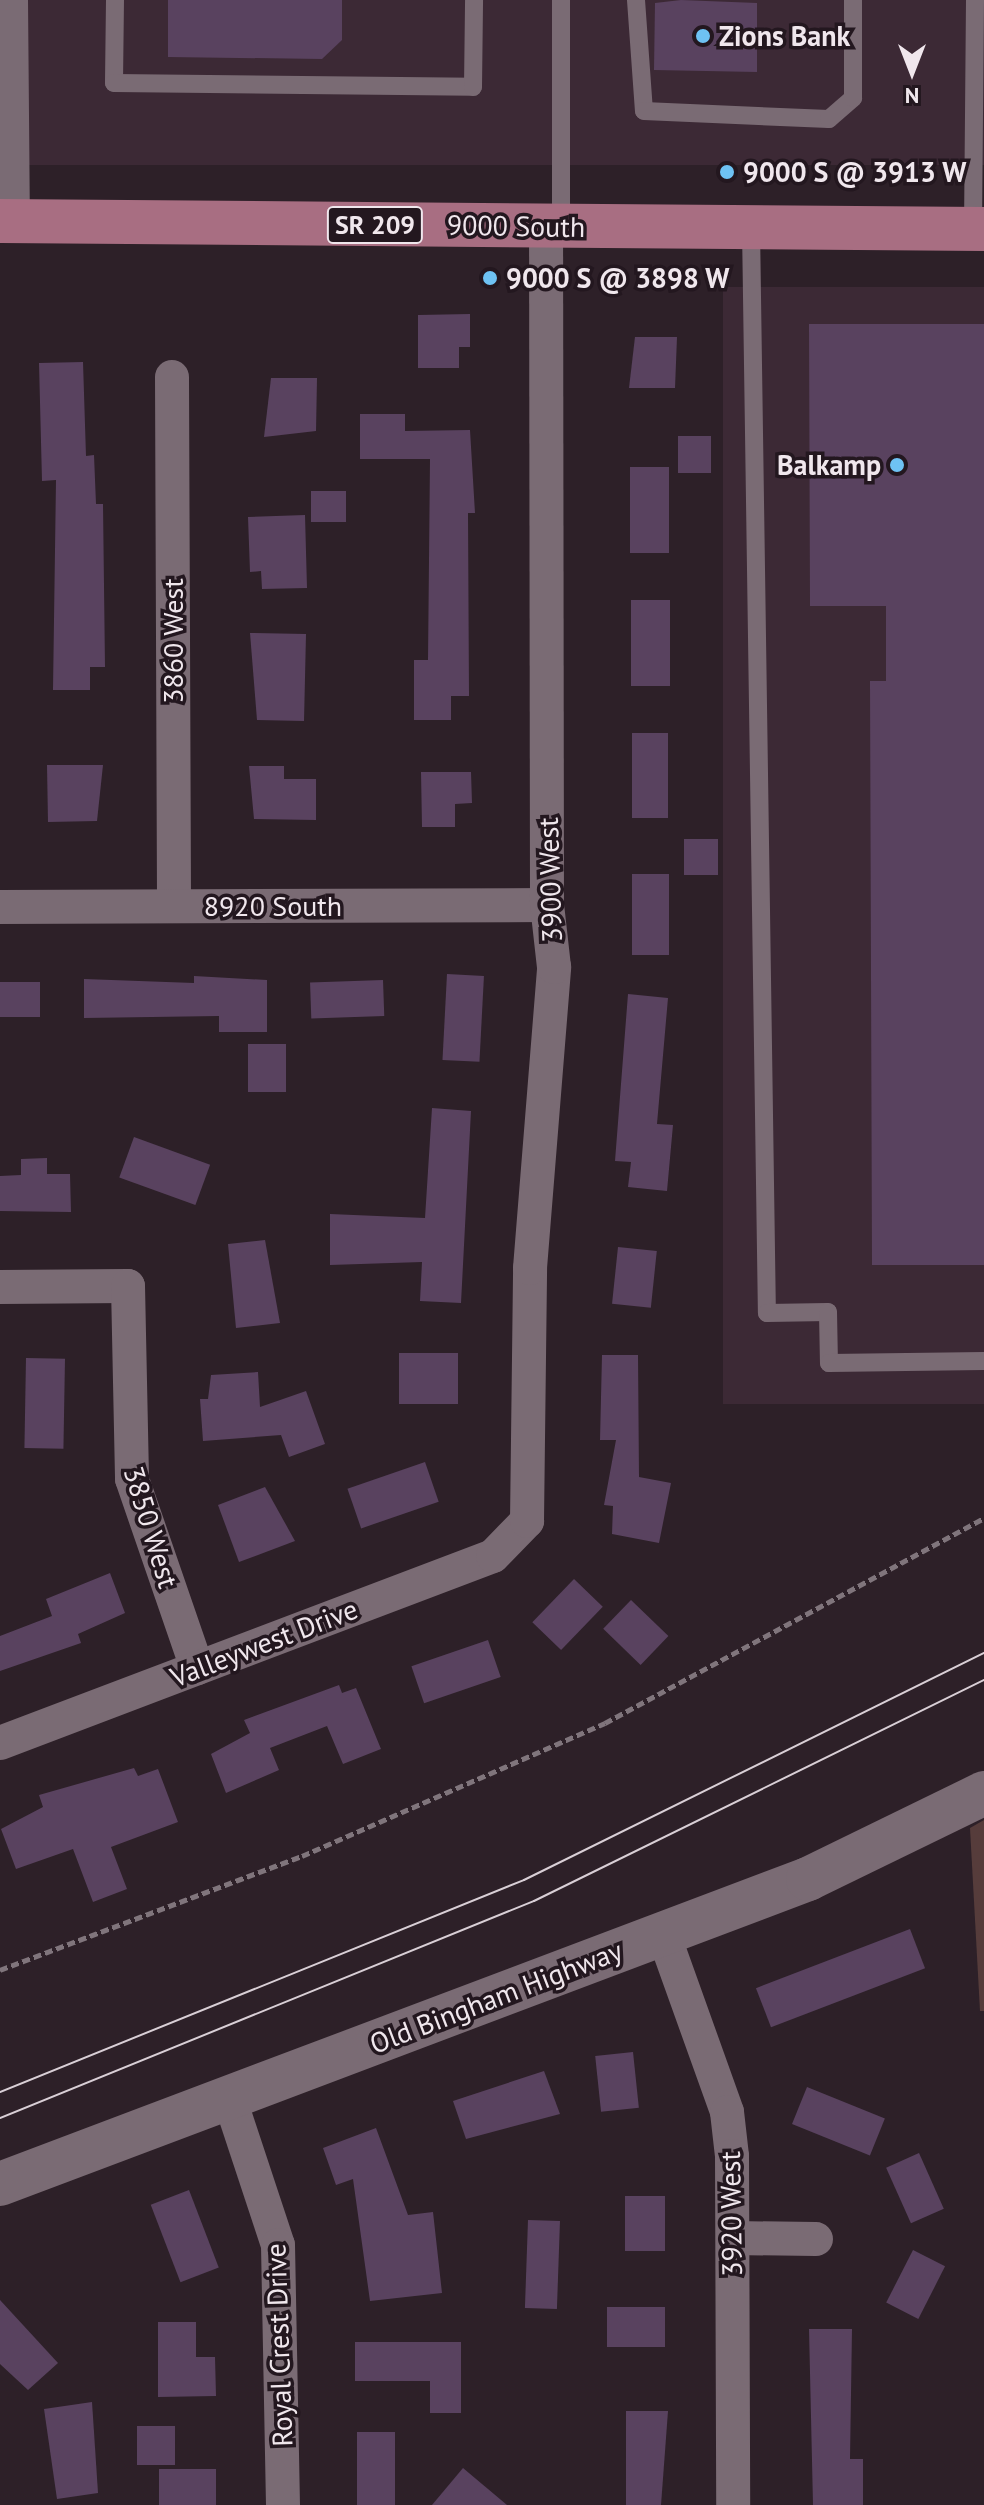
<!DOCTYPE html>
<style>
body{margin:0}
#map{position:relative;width:984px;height:2505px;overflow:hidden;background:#2d2028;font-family:"PT Sans",sans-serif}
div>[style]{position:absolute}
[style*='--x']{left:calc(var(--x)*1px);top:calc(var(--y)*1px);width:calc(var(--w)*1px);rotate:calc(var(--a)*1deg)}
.built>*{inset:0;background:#3c2935;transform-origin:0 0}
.green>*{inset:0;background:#563c3b}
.building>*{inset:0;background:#59425f;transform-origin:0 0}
.path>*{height:5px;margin-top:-2.5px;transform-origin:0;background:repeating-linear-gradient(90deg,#80757c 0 8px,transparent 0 12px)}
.service>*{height:18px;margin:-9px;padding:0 9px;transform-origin:9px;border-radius:9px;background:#7a6b74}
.minor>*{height:34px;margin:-17px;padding:0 17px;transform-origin:17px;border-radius:17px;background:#7a6b74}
.tertiary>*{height:44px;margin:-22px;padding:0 22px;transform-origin:22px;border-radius:22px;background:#7a6b74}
.primary>*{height:44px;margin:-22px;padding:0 22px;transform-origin:22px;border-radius:22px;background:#a86e82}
.tram>*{height:2px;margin:-1px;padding:0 1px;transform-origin:1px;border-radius:1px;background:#d9cfd6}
.dots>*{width:22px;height:22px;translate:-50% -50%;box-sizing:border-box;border:4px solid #23171f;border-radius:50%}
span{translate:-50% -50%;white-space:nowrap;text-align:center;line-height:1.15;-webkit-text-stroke:7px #23171f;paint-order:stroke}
.shield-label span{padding:2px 6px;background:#23171f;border:2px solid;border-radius:6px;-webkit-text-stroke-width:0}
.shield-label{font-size:26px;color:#f0e7ed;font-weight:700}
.poi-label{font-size:28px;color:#f0e7ed;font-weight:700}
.left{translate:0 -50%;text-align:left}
.right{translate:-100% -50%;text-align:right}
.street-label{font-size:28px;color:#f0e7ed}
.north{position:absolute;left:872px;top:32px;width:80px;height:80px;-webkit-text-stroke:6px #23171f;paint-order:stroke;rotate:180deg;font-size:22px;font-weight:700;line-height:32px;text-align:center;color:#f0e7ed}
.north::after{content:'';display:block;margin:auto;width:28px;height:36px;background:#f0e7ed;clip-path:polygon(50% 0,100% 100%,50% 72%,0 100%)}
</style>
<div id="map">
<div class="built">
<div style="left:0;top:0;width:984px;height:165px"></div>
<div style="left:723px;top:287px;width:261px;height:1117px"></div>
</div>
<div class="green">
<div style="clip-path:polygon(984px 1820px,984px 2011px,980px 2011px,970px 1828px)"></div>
</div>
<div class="building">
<div style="clip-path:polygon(168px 0,342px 0,342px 40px,322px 59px,168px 57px)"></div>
<div style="clip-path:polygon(681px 0,757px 3px,757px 72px,654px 70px,655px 3px)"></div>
<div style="clip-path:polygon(470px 314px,470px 347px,459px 347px,459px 368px,418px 368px,418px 315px)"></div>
<div style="clip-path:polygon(809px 324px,984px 324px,984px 1265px,872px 1265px,870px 681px,886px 681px,886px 606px,810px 606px)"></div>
<div style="clip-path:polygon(635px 337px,677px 337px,675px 388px,629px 388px)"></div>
<div style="clip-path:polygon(83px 362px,86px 456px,94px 455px,96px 504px,103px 504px,105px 667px,90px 667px,90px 690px,53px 690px,56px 480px,42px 481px,39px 363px)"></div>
<div style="clip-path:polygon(271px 378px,317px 378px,316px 431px,264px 437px)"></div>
<div style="clip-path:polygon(360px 414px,405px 414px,405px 431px,470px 430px,475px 513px,468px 513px,469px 696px,451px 696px,451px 720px,414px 720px,414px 660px,428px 660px,430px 459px,360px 459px)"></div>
<div style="left:678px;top:436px;width:33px;height:37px"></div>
<div style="left:630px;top:467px;width:39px;height:86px"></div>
<div style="left:346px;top:491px;width:31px;height:35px;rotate:90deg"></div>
<div style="clip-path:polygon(305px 515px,307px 588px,262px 589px,261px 571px,250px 572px,248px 517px)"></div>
<div style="left:631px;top:600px;width:39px;height:86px"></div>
<div style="clip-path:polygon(250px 633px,306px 634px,304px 721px,257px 720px)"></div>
<div style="left:632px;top:733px;width:36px;height:85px"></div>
<div style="clip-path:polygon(47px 765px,103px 765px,97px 821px,48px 822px)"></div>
<div style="clip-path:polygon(249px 766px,284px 766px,284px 779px,316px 779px,316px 820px,254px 819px)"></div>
<div style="clip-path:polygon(421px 772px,471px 772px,472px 803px,455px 804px,455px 827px,422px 827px)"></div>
<div style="left:718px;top:839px;width:36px;height:34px;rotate:90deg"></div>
<div style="left:632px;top:874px;width:37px;height:81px"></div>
<div style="left:447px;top:974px;width:37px;height:86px;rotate:3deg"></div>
<div style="clip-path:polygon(194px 976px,267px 980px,267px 1032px,219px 1032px,219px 1016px,84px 1018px,84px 979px,194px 983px)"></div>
<div style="left:383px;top:980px;width:36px;height:73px;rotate:88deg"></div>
<div style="left:0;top:982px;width:40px;height:35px"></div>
<div style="clip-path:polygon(628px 994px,668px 998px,657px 1124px,673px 1125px,667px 1191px,628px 1187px,631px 1162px,615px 1161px)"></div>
<div style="left:248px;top:1044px;width:38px;height:48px"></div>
<div style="clip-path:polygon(432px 1108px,471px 1111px,461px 1303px,420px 1301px,422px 1262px,330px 1265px,330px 1214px,425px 1218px)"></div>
<div style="left:134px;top:1137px;width:81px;height:43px;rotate:20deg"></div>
<div style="clip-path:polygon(47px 1158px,47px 1174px,70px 1174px,71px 1212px,0 1211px,0 1176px,21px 1175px,21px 1159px)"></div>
<div style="clip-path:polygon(265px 1240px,280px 1323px,236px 1328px,228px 1244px)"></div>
<div style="left:618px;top:1247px;width:39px;height:57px;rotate:6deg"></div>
<div style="left:399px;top:1353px;width:59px;height:51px"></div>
<div style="clip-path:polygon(602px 1355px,638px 1355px,639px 1477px,671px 1483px,659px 1543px,612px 1534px,613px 1506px,604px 1505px,616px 1440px,600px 1440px)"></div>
<div style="left:26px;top:1358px;width:39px;height:90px;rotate:1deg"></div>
<div style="clip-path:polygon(258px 1372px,260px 1407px,306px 1391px,325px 1444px,289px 1457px,281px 1435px,203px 1441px,200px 1399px,208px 1399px,211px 1375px)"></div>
<div style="left:425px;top:1462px;width:42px;height:82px;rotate:71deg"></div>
<div style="clip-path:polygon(265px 1487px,295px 1541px,239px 1562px,218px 1505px)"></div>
<div style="clip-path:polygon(110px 1573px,125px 1613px,78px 1634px,81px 1643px,0 1671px,0 1636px,52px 1616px,46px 1599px)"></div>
<div style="left:574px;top:1579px;width:40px;height:60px;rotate:44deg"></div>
<div style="left:631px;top:1600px;width:52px;height:40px;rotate:44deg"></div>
<div style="left:488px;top:1640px;width:39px;height:81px;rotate:71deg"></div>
<div style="clip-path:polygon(339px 1685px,342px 1693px,356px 1688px,381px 1749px,343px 1764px,327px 1726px,270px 1748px,279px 1770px,226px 1793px,211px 1754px,250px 1733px,244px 1720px)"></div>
<div style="clip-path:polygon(134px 1768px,138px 1776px,158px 1769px,178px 1822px,111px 1847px,127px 1889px,93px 1902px,73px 1849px,16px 1869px,1px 1829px,43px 1807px,39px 1795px)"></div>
<div style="left:910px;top:1929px;width:42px;height:165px;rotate:69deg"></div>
<div style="left:633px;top:2052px;width:56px;height:38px;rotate:84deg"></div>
<div style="clip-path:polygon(544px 2071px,560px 2114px,466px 2139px,453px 2101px)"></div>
<div style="left:807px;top:2087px;width:84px;height:40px;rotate:22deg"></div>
<div style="clip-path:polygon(376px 2128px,408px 2215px,433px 2212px,442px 2293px,370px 2301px,353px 2179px,336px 2185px,323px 2148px)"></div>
<div style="left:919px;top:2153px;width:61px;height:36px;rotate:66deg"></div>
<div style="left:189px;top:2190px;width:83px;height:41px;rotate:69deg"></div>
<div style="left:625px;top:2196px;width:40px;height:55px"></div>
<div style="left:528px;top:2220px;width:32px;height:88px;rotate:2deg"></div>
<div style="left:913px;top:2250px;width:36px;height:59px;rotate:27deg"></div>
<div style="clip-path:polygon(0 2300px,58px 2363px,28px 2390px,0 2364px)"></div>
<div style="left:665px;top:2307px;width:40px;height:58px;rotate:90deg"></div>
<div style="clip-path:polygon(158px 2322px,196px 2322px,196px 2357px,215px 2357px,216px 2396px,158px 2397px)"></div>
<div style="clip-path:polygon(809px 2329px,852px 2329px,850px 2459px,863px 2459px,863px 2505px,813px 2505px)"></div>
<div style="clip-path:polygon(355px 2342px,461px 2342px,461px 2413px,430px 2413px,430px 2381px,355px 2381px)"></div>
<div style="clip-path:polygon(92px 2402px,98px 2493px,57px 2499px,44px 2409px)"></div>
<div style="clip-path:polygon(626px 2411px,668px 2411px,661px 2505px,626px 2505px)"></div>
<div style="left:137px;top:2426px;width:38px;height:39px"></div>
<div style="left:357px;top:2432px;width:38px;height:73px"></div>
<div style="clip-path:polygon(463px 2468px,507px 2505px,432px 2505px)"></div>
<div style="left:159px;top:2469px;width:57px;height:36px"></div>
</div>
<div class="path">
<div style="--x:0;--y:1970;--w:323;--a:-20.7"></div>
<div style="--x:302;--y:1856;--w:331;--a:-23.7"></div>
<div style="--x:605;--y:1723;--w:431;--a:-28.4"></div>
</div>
<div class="service">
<div style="--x:115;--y:0;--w:83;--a:90.7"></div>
<div style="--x:114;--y:83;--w:359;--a:0.6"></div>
<div style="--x:473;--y:87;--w:87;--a:-89.3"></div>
<div style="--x:636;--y:0;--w:111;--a:85.9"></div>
<div style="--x:644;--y:111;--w:185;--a:2.5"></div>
<div style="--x:829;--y:119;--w:32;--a:-41"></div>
<div style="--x:853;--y:98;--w:98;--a:-90"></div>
<div style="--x:561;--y:225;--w:225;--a:-90"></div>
<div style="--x:751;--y:228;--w:1085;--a:89.16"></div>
<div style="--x:767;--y:1313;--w:61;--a:-0.9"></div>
<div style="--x:828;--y:1312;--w:51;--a:88.9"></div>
<div style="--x:829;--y:1363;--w:155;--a:-0.7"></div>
<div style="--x:973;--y:229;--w:229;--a:-89.5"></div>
</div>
<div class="minor">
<div style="--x:11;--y:0;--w:222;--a:89.5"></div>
<div style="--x:172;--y:377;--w:529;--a:89.78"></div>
<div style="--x:0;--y:907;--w:547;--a:-0.21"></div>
<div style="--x:0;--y:1287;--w:128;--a:-0.4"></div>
<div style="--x:128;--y:1286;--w:193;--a:88.8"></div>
<div style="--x:132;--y:1479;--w:200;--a:71"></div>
<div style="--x:0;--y:1743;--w:527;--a:-20.77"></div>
<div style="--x:493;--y:1556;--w:49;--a:-45.8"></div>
<div style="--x:527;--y:1521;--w:253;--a:-89.3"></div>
<div style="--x:530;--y:1268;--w:302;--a:-85.4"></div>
<div style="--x:554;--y:967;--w:62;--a:-96.4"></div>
<div style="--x:547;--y:905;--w:679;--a:-90.08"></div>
<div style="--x:663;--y:1933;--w:190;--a:70.3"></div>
<div style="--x:727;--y:2112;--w:44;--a:83.5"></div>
<div style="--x:732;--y:2156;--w:349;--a:89.8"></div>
<div style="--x:229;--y:2097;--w:156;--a:71.7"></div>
<div style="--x:278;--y:2245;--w:260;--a:88.9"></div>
<div style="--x:733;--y:2238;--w:83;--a:0.7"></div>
</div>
<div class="tertiary">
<div style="--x:0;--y:2184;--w:864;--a:-20.68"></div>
<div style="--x:808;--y:1879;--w:196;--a:-26"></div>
</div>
<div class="primary">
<div style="--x:0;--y:221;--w:984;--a:0.47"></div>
</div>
<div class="tram">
<div style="--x:0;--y:2092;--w:565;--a:-22.03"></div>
<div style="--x:524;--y:1880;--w:513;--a:-26.27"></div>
<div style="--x:0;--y:2118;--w:576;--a:-22.12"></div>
<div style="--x:534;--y:1901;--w:501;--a:-26.16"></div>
</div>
<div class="dots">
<div style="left:703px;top:36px;background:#6ec2f3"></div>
<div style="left:727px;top:172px;background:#6ec2f3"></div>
<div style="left:490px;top:278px;background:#6ec2f3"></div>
<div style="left:897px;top:465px;background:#6ec2f3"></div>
</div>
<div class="shield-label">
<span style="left:375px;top:225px">SR 209</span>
</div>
<div class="poi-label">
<span class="left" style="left:719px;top:36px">Zions Bank</span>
<span class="left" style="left:743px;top:172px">9000 S @ 3913 W</span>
<span class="left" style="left:506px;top:278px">9000 S @ 3898 W</span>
<span class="right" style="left:881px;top:465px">Balkamp</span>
</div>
<div class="street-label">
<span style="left:516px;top:226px;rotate:1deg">9000 South</span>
<span style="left:173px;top:641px;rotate:-90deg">3860 West</span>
<span style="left:550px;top:880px;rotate:-92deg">3900 West</span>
<span style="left:273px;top:906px">8920 South</span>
<span style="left:151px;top:1527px;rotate:73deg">3850 West</span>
<span style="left:264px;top:1643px;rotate:-21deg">Valleywest Drive</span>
<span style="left:496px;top:1997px;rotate:-21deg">Old Bingham Highway</span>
<span style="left:731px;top:2214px;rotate:-91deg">3920 West</span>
<span style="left:279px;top:2345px;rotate:-92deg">Royal Crest Drive</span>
</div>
<div class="north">N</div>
</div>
